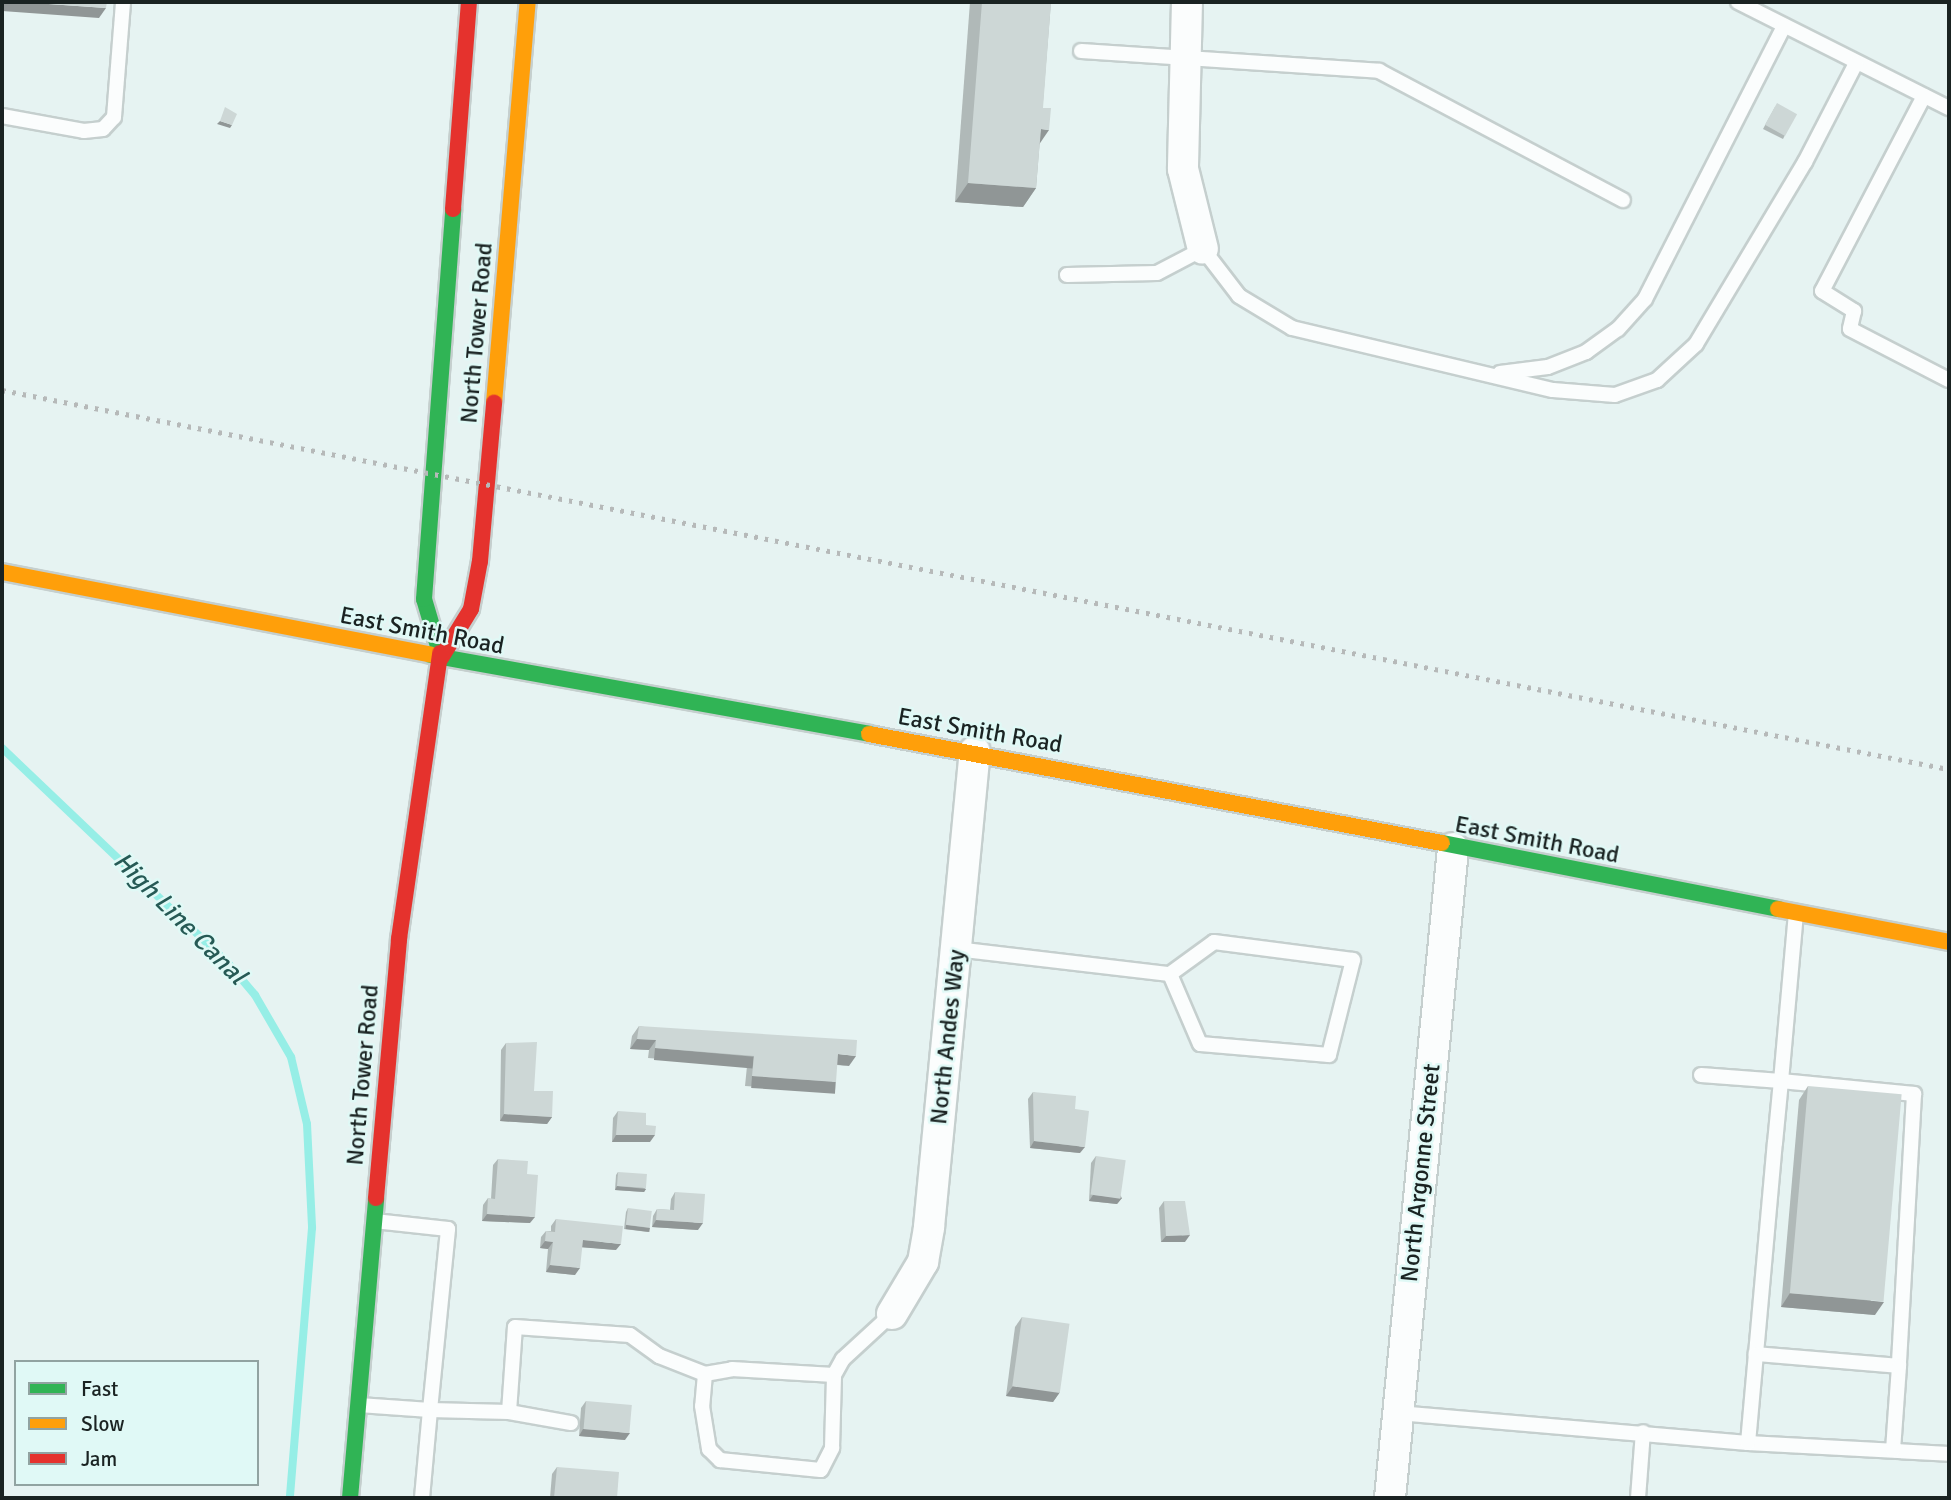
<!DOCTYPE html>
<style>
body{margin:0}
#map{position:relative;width:1951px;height:1500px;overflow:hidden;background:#e6f3f2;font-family:Signika,sans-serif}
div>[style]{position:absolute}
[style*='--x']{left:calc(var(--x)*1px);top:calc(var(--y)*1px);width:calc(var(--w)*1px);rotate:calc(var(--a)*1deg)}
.stream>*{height:8px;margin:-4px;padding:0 4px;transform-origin:4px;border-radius:4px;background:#96eee6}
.roads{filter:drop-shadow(2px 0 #c5cfce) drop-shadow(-2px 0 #c5cfce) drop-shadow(0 2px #c5cfce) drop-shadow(0 -2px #c5cfce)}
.lane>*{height:14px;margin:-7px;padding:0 7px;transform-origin:7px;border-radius:7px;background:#fbfdfd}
.street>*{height:30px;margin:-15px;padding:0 15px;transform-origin:15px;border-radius:15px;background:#fbfdfd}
.fast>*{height:16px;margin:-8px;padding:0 8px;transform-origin:8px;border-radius:8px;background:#30b455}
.slow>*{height:16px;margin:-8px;padding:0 8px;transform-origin:8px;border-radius:8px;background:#ff9f0a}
.jam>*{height:16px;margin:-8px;padding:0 8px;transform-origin:8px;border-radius:8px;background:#e5322d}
.rail>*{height:5px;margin-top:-2.5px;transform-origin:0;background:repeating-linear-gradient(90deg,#b6b9b9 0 3.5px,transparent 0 10.5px)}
.wall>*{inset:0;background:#b0b9b8}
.shaded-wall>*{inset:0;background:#909696;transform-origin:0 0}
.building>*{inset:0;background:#cdd7d6;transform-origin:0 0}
span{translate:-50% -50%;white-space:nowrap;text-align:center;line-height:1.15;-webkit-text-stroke:5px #e0f9f6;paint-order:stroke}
.street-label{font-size:24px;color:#1a2322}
.water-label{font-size:26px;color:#265a55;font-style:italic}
.frame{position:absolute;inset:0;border:4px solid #1a2322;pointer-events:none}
.legend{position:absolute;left:14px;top:1360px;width:245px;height:126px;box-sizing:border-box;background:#e0f9f6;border:2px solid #91a3a1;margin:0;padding:9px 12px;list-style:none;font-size:21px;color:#1a2322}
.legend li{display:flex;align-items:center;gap:14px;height:35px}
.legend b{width:35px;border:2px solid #91a3a1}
</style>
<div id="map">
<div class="stream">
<div style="--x:2;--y:748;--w:312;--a:43.6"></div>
<div style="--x:228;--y:963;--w:42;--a:49.8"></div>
<div style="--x:255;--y:995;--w:72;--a:59.9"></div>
<div style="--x:291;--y:1057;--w:69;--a:76.6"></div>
<div style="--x:307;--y:1124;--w:104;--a:87.2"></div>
<div style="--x:312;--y:1228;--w:271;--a:94.7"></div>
</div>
<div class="roads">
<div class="lane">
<div style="--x:1738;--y:2;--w:236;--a:26.7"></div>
<div style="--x:1081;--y:51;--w:299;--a:3.8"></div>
<div style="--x:1379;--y:71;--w:276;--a:27.9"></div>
<div style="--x:1924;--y:96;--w:220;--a:117.6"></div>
<div style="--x:1822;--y:291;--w:38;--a:32"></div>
<div style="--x:1854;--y:311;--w:18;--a:103"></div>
<div style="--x:1850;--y:329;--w:111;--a:27.3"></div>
<div style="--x:2;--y:116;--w:83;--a:10.4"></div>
<div style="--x:84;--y:131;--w:19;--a:-6"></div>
<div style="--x:103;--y:129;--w:16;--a:-47"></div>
<div style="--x:114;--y:117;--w:115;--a:-85.5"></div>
<div style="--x:1067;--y:275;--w:90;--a:-1.3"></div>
<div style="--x:1157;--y:273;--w:52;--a:-27.6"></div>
<div style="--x:1203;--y:249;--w:59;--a:52.5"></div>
<div style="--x:1239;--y:296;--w:62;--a:31.1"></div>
<div style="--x:1292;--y:328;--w:268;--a:13.4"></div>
<div style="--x:1553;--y:390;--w:62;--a:4.6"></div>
<div style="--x:1615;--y:395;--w:45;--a:-19.7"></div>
<div style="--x:1657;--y:380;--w:53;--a:-42.7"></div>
<div style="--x:1696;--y:344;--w:212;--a:-59.1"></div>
<div style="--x:1805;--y:162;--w:111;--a:-62.7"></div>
<div style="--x:1500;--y:373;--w:48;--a:-7.1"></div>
<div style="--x:1548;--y:367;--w:41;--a:-21.5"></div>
<div style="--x:1586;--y:352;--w:39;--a:-36"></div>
<div style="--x:1618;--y:329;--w:40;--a:-48"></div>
<div style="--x:1645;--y:299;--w:306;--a:-63"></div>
<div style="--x:956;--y:949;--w:215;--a:6.7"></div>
<div style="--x:1170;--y:974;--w:54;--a:-36"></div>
<div style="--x:1214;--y:942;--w:140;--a:7.4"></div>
<div style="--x:1353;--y:960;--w:98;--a:104.2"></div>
<div style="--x:1329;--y:1055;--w:129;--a:-175.1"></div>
<div style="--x:1200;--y:1044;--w:76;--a:-113.2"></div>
<div style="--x:1701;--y:1075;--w:80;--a:4.3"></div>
<div style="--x:1781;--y:1081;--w:134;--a:5.6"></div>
<div style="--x:1914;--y:1094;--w:272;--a:93.2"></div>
<div style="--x:1899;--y:1366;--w:144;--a:-175.2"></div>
<div style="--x:1756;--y:1354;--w:212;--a:-84.9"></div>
<div style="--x:1775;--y:1143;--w:62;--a:-84.5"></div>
<div style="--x:1781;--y:1081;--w:168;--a:-84.9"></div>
<div style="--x:705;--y:1374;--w:27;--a:-10"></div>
<div style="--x:732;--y:1369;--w:102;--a:3.4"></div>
<div style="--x:359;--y:1405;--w:71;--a:4"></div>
<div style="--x:430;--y:1410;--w:182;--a:-84.3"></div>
<div style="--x:448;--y:1229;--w:74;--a:-173.8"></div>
<div style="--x:509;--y:1412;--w:63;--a:10.1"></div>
<div style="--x:1398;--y:1413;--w:351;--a:4.9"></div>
<div style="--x:1748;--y:1443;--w:201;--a:3.1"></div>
<div style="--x:1748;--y:1443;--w:89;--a:-84.9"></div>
<div style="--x:1893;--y:1450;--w:84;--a:-85.9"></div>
<div style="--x:422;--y:1498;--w:88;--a:-84.8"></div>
<div style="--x:430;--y:1410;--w:79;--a:1.5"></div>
<div style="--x:509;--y:1412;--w:85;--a:-86"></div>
<div style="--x:515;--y:1327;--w:115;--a:4"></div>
<div style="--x:630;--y:1335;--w:36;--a:36"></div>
<div style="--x:659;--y:1356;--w:49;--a:21.4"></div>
<div style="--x:705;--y:1374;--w:32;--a:95"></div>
<div style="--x:702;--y:1406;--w:44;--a:80.8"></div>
<div style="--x:709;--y:1449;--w:16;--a:45"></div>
<div style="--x:720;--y:1460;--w:101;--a:5.7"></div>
<div style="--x:821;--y:1470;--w:25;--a:-63"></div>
<div style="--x:832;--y:1448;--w:73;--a:-88.4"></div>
<div style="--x:834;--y:1375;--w:18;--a:-61"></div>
<div style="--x:843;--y:1359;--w:67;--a:-42.6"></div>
<div style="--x:1638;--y:1498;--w:66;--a:-85.7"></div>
</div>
<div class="street">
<div style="--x:1187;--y:2;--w:167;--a:91.4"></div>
<div style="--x:1183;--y:169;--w:82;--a:76"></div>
<div style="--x:892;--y:1314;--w:61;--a:-59.2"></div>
<div style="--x:923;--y:1262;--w:36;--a:-80"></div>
<div style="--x:929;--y:1227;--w:478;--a:-84.5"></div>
<div style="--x:1390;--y:1498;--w:653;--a:-84.46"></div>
</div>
<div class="fast">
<div style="--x:440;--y:653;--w:56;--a:-106.5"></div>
<div style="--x:424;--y:599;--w:391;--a:-85.7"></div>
<div style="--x:431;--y:655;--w:445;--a:10.2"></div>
<div style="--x:1442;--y:843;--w:342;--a:11.1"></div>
<div style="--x:350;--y:1498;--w:301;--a:-85"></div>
</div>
<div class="slow">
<div style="--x:494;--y:403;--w:402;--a:-85.2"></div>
<div style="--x:2;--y:572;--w:437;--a:10.9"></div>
<div style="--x:869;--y:734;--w:583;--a:10.77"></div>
<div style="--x:1778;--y:909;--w:174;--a:10.9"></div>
</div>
<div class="jam">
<div style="--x:453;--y:209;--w:208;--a:-85.6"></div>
<div style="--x:441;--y:658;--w:57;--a:-58.5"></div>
<div style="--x:471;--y:609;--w:49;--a:-79.4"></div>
<div style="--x:480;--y:561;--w:159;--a:-84.9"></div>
<div style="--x:376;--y:1198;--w:260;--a:-84.9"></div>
<div style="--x:399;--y:939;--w:289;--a:-81.8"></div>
</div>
</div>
<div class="rail">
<div style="--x:2;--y:390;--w:1984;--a:11.02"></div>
</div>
<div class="wall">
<div style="clip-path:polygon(970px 2px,1051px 2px,1036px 188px,1023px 207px,955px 202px)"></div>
<div style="clip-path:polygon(1775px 107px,1785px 135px,1783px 139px,1763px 129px)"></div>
<div style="clip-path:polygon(639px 1026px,849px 1066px,837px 1065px,829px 1092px,745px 1086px,747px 1066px,648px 1058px,649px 1050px,630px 1049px,632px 1036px)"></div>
<div style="clip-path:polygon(506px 1043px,534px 1091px,552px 1117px,547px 1124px,500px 1121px,501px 1050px)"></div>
<div style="clip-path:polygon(1808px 1086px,1875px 1315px,1781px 1307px,1799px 1100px)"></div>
<div style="clip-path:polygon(1033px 1092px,1075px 1109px,1080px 1153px,1030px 1148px,1028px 1099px)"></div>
<div style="clip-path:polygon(618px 1111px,646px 1125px,650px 1142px,612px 1142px,613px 1118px)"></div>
<div style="clip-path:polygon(1096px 1156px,1122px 1198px,1117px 1204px,1089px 1201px,1091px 1163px)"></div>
<div style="clip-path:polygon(498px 1159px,527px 1174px,530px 1223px,482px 1221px,483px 1205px,488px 1198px,491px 1199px,493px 1165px)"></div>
<div style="clip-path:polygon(618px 1172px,646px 1189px,644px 1192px,615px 1190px,616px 1175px)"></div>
<div style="clip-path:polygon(675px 1192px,698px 1230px,652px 1227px,653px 1216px,657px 1209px,670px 1210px,671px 1199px)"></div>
<div style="clip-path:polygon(1164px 1201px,1185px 1242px,1161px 1242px,1159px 1208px)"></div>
<div style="clip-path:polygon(628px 1208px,650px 1228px,648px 1232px,624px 1229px,626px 1212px)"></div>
<div style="clip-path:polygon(556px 1219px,616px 1250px,582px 1247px,575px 1275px,546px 1272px,548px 1249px,540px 1248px,541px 1237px,546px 1231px,551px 1231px,551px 1226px)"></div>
<div style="clip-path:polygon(1022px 1317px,1060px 1392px,1053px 1402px,1006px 1396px,1015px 1327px)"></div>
<div style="clip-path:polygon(586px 1401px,625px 1440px,579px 1436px,581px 1408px)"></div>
<div style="clip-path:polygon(557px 1467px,617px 1498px,550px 1498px,552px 1474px)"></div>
</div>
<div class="shaded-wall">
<div style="clip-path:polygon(2px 2px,20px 2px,106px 8px,99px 18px,2px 11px)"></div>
<div style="clip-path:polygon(220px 121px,232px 125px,230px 128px,217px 124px)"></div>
<div style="clip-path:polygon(1041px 129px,1049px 130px,1036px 149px)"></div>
<div style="clip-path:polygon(968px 183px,1036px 188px,1023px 207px,955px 202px)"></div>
<div style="clip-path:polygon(637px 1039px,656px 1040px,649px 1050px,630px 1049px)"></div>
<div style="left:655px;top:1048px;width:99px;height:12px;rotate:5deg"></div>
<div style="clip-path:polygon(838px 1054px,856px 1056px,849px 1066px,831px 1064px)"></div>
<div style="left:752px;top:1076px;width:84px;height:12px;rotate:4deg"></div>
<div style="clip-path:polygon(504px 1114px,552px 1117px,547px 1124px,500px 1121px)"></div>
<div style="clip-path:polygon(616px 1135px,655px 1135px,650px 1142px,612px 1142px)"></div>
<div style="clip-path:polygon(1034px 1141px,1085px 1147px,1080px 1153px,1030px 1148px)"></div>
<div style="clip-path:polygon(617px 1186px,646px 1189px,644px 1192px,615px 1190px)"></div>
<div style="clip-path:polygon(1093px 1195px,1122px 1198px,1117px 1204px,1089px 1201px)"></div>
<div style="clip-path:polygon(487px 1214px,535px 1217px,530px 1223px,482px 1221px)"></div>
<div style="clip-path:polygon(656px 1220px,703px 1223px,698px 1230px,652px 1227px)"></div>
<div style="left:626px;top:1225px;width:24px;height:4px;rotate:7deg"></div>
<div style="clip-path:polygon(1190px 1235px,1185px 1242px,1161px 1242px,1166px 1236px)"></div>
<div style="clip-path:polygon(583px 1240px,621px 1244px,616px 1250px,578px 1247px)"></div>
<div style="clip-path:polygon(545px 1241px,553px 1242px,548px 1249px,540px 1248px)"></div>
<div style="clip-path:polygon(550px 1265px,580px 1268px,575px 1275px,546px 1272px)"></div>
<div style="clip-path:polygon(1790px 1293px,1884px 1302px,1875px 1315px,1781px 1307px)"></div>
<div style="clip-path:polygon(1013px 1386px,1060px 1392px,1053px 1402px,1006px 1396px)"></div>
<div style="clip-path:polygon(583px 1429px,630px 1433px,625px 1440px,579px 1436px)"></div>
</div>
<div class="building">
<div style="clip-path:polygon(20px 2px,107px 2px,106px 8px)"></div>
<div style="clip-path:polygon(982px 2px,1051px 2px,1043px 108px,1051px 108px,1049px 130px,1041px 129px,1036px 188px,968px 183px)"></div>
<div style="left:1777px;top:103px;width:23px;height:25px;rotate:29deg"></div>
<div style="clip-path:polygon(225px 107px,237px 114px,232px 125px,220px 121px)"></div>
<div style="clip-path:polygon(639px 1026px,857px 1040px,856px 1056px,838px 1054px,836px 1082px,752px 1076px,754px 1056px,655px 1048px,656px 1040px,637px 1039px)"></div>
<div style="clip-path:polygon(537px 1042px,534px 1091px,553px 1091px,552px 1117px,504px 1114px,506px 1043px)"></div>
<div style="left:1808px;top:1086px;width:94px;height:208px;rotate:5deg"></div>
<div style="clip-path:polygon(1033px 1092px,1076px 1096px,1075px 1109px,1089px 1111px,1085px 1147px,1034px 1141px)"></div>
<div style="clip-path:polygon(618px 1111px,646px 1113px,646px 1125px,656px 1126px,655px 1135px,616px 1135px)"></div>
<div style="left:1096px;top:1156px;width:30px;height:39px;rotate:8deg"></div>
<div style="clip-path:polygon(498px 1159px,528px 1161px,527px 1174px,538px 1175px,535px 1217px,487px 1214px,488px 1198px,495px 1199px)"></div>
<div style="left:618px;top:1172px;width:29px;height:14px;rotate:4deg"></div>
<div style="clip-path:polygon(675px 1192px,705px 1194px,703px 1223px,656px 1220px,657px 1209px,674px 1210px)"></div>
<div style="clip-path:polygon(1164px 1201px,1185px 1201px,1190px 1235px,1166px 1236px)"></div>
<div style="left:628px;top:1208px;width:24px;height:17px;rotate:7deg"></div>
<div style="clip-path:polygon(556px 1219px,623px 1226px,621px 1244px,583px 1240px,580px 1268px,550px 1265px,553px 1242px,545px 1241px,546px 1231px,555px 1232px)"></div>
<div style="left:1022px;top:1317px;width:48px;height:70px;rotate:8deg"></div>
<div style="left:586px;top:1401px;width:46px;height:28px;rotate:5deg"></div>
<div style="clip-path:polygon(557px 1467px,619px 1472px,617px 1498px,554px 1498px)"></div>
</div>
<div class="street-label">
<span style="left:477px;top:333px;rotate:-85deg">North Tower Road</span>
<span style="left:422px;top:631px;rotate:11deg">East Smith Road</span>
<span style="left:980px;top:731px;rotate:10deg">East Smith Road</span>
<span style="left:1537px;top:840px;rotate:11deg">East Smith Road</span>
<span style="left:948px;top:1037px;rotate:-84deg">North Andes Way</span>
<span style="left:363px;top:1075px;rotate:-85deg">North Tower Road</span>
<span style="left:1421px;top:1173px;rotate:-84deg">North Argonne Street</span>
</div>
<div class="water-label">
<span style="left:179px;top:919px;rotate:45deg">High Line Canal</span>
</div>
<div class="frame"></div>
<ul class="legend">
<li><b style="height:9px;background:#30b455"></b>Fast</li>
<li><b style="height:9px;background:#ff9f0a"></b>Slow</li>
<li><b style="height:9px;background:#e5322d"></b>Jam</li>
</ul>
</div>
